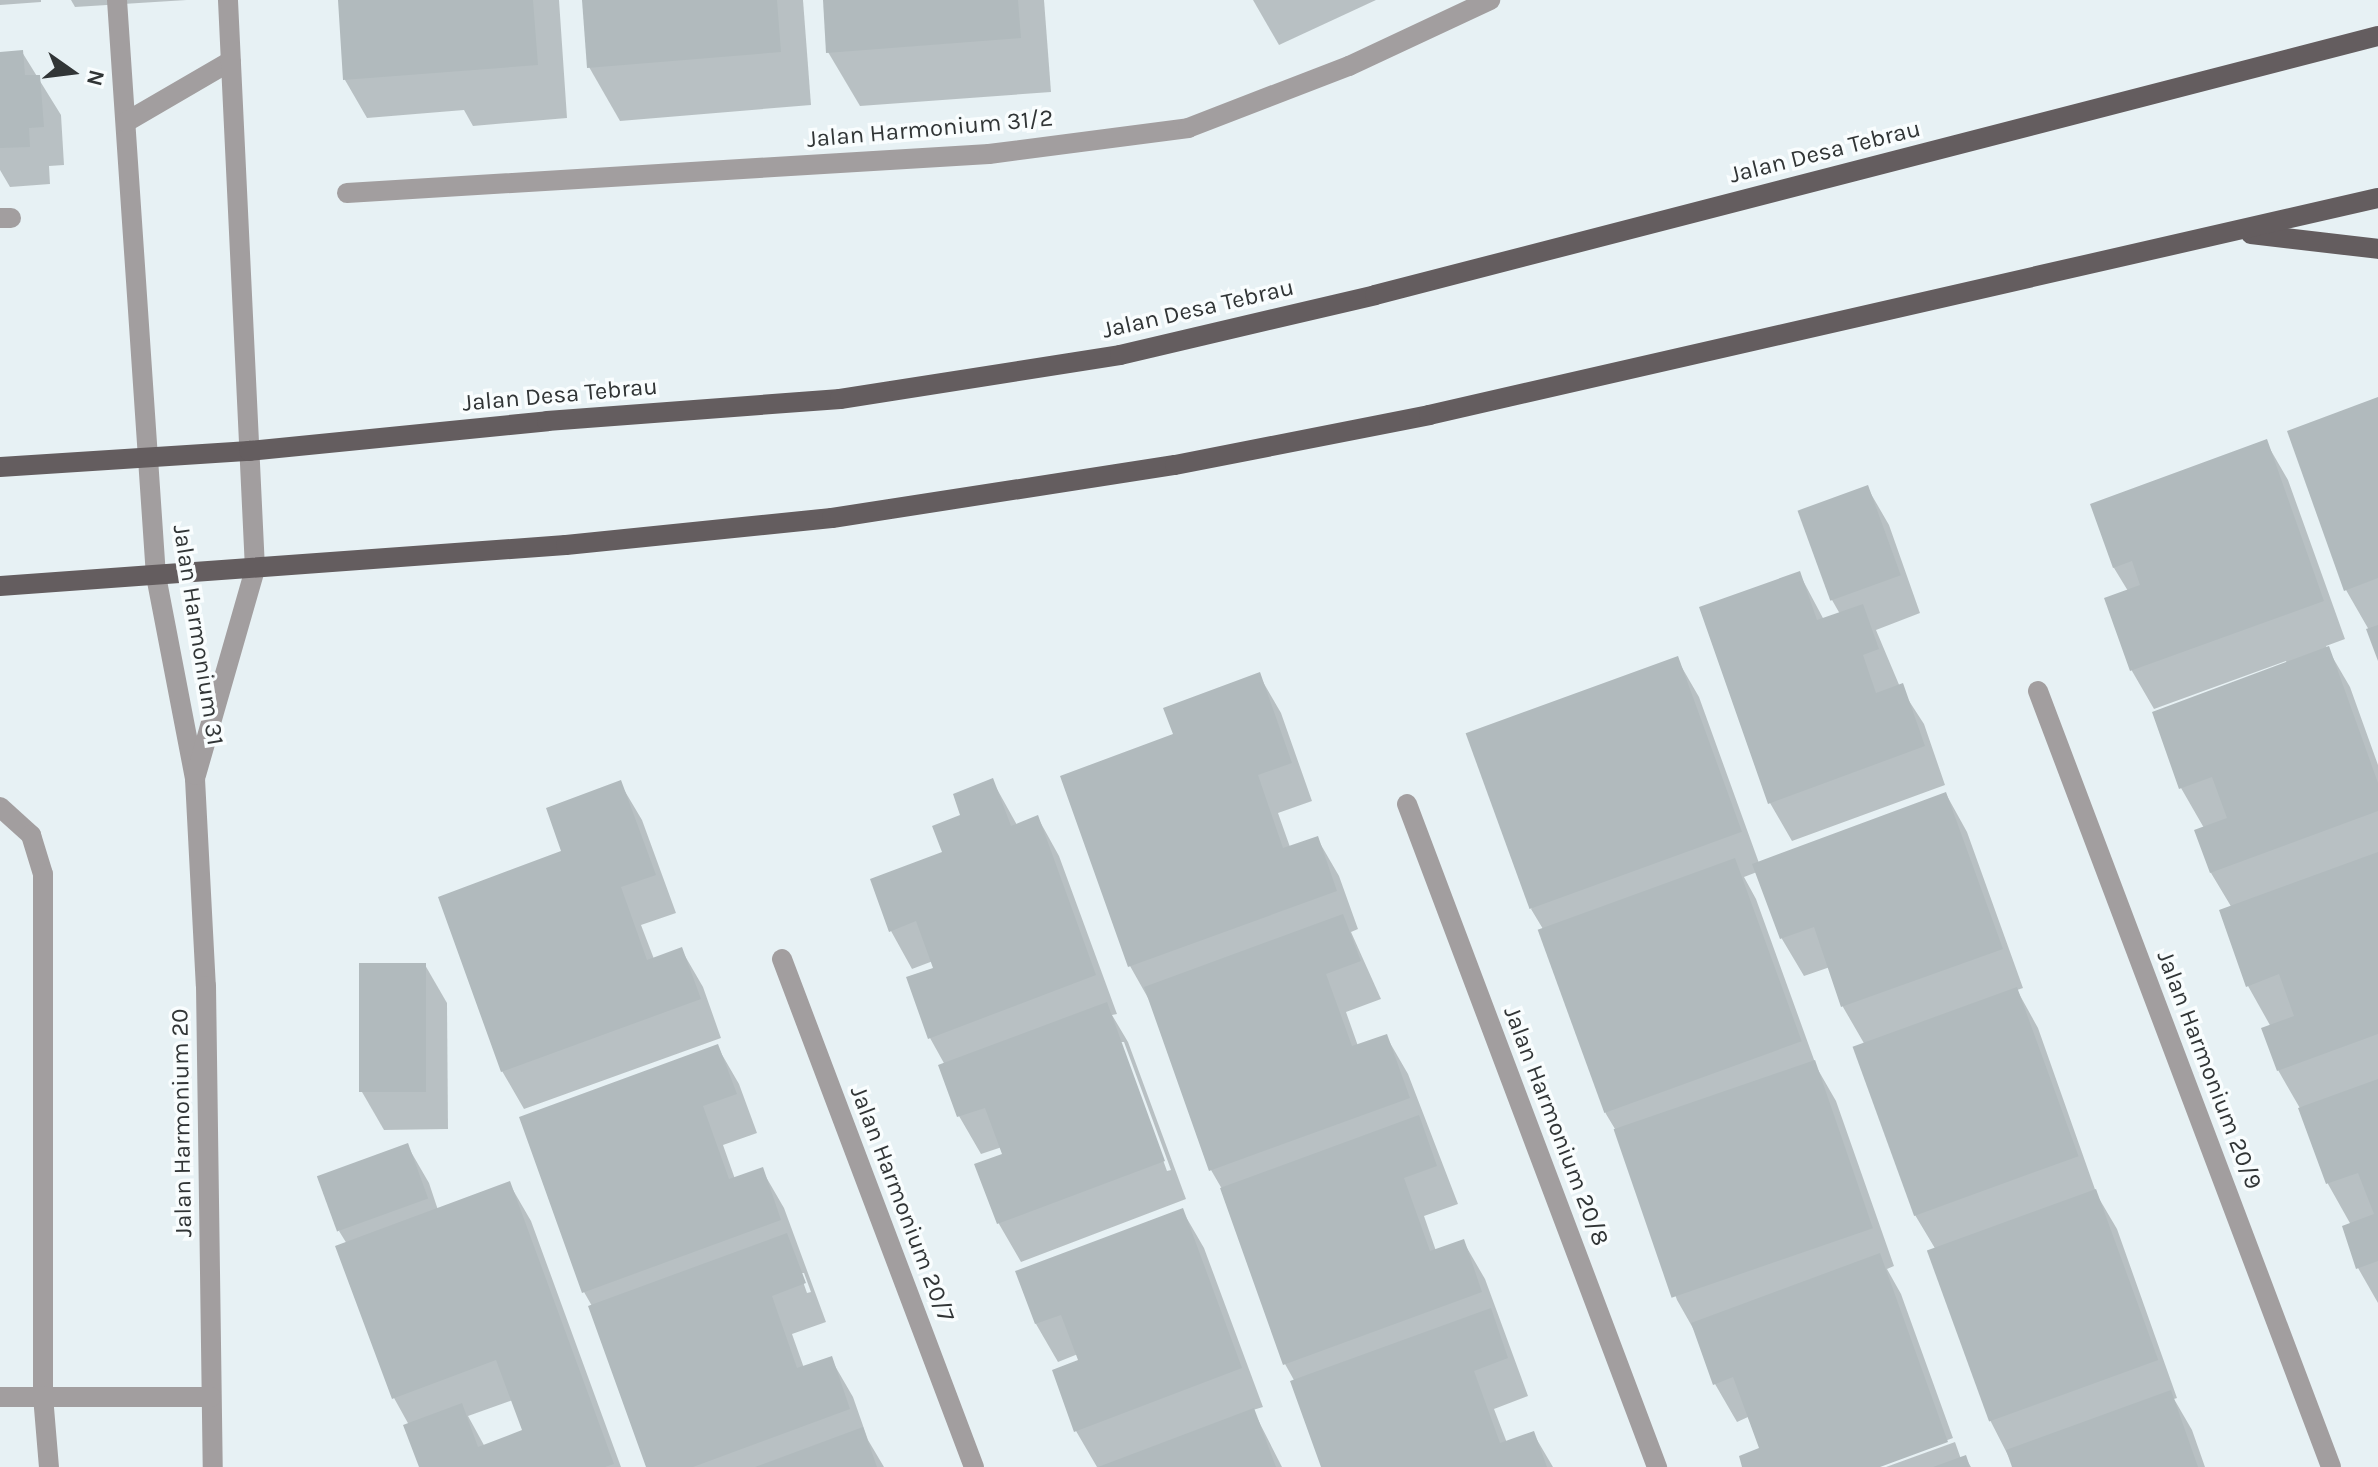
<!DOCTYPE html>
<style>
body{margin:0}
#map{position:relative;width:2378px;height:1467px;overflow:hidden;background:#e7f1f4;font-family:Karla,sans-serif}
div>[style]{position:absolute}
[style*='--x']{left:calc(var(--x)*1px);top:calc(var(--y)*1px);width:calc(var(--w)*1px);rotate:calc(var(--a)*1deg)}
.shadow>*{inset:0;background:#0003}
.building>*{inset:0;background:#b1babd;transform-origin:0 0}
.minor>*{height:20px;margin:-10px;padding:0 10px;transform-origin:10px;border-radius:10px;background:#a29e9f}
.major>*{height:20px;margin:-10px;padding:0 10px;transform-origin:10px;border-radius:10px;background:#645d5f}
span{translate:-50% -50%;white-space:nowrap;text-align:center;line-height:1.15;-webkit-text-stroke:7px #f9fdfe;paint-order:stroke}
.street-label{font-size:24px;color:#313536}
.north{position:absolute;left:32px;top:32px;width:80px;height:80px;-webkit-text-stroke:6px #f9fdfe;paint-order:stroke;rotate:104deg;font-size:22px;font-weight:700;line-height:32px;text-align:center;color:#313536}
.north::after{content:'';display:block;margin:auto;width:28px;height:36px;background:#313536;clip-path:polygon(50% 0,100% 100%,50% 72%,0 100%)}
</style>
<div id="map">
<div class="shadow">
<div style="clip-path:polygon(0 0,41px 0,41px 2px,0 5px)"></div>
<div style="clip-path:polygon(71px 0,187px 0,75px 7px)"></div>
<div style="clip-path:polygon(340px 0,559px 0,567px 118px,473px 126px,464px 110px,367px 118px,345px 80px)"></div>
<div style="clip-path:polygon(584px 0,803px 0,811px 105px,620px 121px,589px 67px)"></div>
<div style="clip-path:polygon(825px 0,1044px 0,1051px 92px,860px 106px,828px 52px)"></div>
<div style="clip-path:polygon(1253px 0,1376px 0,1279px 45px)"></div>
<div style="clip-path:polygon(22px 52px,61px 115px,64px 165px,49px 166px,50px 184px,10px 187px,0 170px,0 54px)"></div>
<div style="clip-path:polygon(2378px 400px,2378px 656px,2369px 630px,2346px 590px)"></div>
<div style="clip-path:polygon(2266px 442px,2288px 480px,2345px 639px,2326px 646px,2350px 687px,2378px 765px,2378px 1303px,2358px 1268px,2351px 1225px,2328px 1184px,2301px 1110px,2278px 1070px,2271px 1027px,2248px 986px,2232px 908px,2211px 873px,2197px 831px,2204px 828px,2181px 788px,2154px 714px,2287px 664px,2286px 661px,2154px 709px,2132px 671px,2106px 600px,2128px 591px,2114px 568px,2092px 506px)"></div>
<div style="clip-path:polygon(1867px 487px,1889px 525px,1920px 613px,1876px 630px,1900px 687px,1924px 724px,1945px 785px,1792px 841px,1770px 803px,1799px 573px,1824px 620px,1840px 614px,1832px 600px)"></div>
<div style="clip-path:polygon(1677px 659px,1699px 697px,1759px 863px,1946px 794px,1967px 832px,2023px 988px,2017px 990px,2038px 1028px,2097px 1195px,2117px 1229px,2177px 1398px,2174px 1399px,2192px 1430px,2205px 1467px,2014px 1467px,1990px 1420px,1936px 1250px,1915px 1215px,1865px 1045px,1843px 1007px,1830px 967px,1804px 976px,1782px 939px,1757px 872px,1744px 877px,1756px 899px,1817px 1068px,1836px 1101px,1894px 1266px,1887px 1269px,1901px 1294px,1953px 1438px,1874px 1467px,1744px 1467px,1761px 1449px,1748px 1417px,1737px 1422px,1715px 1384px,1698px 1337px,1677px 1300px,1618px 1134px,1606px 1114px,1540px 931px,1543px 929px,1531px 909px)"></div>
<div style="clip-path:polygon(1259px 675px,1281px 713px,1312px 801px,1278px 813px,1290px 847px,1317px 838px,1339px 876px,1358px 929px,1351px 932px,1381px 999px,1346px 1012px,1358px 1046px,1386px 1036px,1408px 1074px,1458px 1204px,1424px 1216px,1436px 1251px,1463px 1241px,1485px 1279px,1528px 1396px,1494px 1409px,1507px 1443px,1533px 1433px,1553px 1467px,1323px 1467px,1295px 1382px,1285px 1364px,1222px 1189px,1211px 1170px,1152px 1005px,1130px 966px,1062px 777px,1175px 735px)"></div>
<div style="clip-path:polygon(evenodd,992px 780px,1017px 825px,1038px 818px,1059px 856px,1117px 1014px,1112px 1015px,1128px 1042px,1186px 1199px,1021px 1262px,999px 1224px,977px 1165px,1005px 1155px,1002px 1147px,981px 1154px,959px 1116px,941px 1067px,945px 1065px,930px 1038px,936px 969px,933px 961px,912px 969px,891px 931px,944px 853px,962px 816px,992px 780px,1120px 1042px,1124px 1042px,1171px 1170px,1167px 1171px,1120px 1042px)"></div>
<div style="clip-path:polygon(620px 783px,642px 820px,676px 913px,641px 925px,654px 959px,681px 949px,703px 987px,721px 1038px,524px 1109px,502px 1071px)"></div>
<div style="clip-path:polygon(425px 965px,447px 1003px,448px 1129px,384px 1130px,362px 1092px)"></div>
<div style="clip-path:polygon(evenodd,717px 1046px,739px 1084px,757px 1133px,723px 1145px,735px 1179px,762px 1170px,784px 1208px,826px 1322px,792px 1334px,804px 1368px,831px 1359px,853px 1397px,868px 1440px,884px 1467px,648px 1467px,592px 1306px,584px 1292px,717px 1046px,800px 1273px,804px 1273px,811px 1292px,807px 1293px,800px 1273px)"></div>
<div style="clip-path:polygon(evenodd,407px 1145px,429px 1183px,438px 1210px,509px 1183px,531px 1221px,621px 1467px,421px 1467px,409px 1425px,394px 1398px,347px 1244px,339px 1231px,407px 1145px,513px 1400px,524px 1432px,485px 1447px,468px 1416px,513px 1400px)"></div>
<div style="clip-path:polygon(1182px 1210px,1204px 1248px,1263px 1407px,1253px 1410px,1282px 1467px,1097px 1467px,1076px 1431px,1080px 1362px,1078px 1354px,1058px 1362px,1036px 1324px,1017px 1272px)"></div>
<div style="clip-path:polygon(1955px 1442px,1961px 1459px,1965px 1457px,1971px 1467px,1886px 1467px)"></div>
</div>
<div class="building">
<div style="clip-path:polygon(338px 0,533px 0,538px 65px,343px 80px)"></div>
<div style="clip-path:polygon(582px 0,777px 0,781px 52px,587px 68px)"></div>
<div style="clip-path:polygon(823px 0,1018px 0,1021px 38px,826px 53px)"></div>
<div style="clip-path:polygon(23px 50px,25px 75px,40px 75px,44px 127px,29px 128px,30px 147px,0 148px,0 52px)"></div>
<div style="clip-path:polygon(2378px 397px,2378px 578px,2344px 591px,2287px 431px)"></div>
<div style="clip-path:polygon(2267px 439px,2324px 601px,2130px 671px,2104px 598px,2140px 585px,2132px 561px,2113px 568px,2090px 504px)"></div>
<div style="left:1868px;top:485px;width:96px;height:75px;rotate:70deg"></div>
<div style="clip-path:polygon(1800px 571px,1817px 620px,1863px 604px,1879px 649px,1863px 655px,1876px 693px,1903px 683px,1925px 746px,1768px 804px,1699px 607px)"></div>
<div style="clip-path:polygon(2378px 625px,2378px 661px,2366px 629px)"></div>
<div style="clip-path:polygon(2329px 646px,2378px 783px,2378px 811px,2210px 873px,2194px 830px,2227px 818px,2212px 777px,2179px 789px,2152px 712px)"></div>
<div style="left:1678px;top:656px;width:187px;height:226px;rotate:70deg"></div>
<div style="clip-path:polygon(1260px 672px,1292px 763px,1258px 775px,1283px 848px,1318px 836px,1337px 891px,1128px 967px,1060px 776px,1173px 734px,1163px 708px)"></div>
<div style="clip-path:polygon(993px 778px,1011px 826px,1038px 815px,1096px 975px,928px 1039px,906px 977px,933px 968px,916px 921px,889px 932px,870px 879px,942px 852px,932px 826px,960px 815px,953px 794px)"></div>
<div style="clip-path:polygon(621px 780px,656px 875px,621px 887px,647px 960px,682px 947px,701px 999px,501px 1072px,438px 897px,561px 851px,546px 808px)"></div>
<div style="clip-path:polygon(1946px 792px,2003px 949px,1841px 1007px,1814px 927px,1780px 939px,1752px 864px)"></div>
<div style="clip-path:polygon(2378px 852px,2378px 1034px,2277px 1071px,2261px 1028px,2294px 1016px,2279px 974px,2246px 987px,2219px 910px)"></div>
<div style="left:1735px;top:858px;width:195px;height:210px;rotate:70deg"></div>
<div style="clip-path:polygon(1343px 914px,1361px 961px,1326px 974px,1352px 1046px,1387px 1034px,1410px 1098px,1209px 1171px,1144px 987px)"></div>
<div style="left:426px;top:963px;width:129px;height:67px;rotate:90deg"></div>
<div style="left:2017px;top:987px;width:180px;height:175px;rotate:70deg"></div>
<div style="clip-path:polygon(1107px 1002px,1165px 1161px,997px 1224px,974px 1164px,1002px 1154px,985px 1108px,957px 1117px,938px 1065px)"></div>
<div style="clip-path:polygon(718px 1044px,737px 1094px,703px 1106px,729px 1179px,763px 1167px,781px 1220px,582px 1293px,519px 1117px)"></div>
<div style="left:1815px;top:1060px;width:178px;height:213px;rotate:71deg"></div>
<div style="clip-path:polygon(2378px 1079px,2378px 1261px,2356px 1269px,2342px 1226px,2374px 1214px,2358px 1173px,2326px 1184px,2298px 1108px)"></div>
<div style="clip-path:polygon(1419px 1115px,1437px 1166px,1404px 1178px,1430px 1251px,1464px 1239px,1482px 1292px,1283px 1365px,1220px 1188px)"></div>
<div style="left:408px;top:1143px;width:59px;height:97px;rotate:70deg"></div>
<div style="clip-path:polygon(510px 1181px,614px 1464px,605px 1467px,419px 1467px,403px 1425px,462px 1403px,478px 1447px,522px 1430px,496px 1360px,392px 1399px,335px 1246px)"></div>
<div style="left:2096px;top:1189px;width:182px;height:180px;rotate:70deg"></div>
<div style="clip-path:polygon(1183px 1208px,1242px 1368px,1074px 1432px,1052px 1370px,1078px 1360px,1061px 1315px,1035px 1324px,1015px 1271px)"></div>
<div style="clip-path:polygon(787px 1233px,806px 1283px,772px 1296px,797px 1368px,832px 1356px,850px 1409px,693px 1467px,646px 1467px,588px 1306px)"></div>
<div style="clip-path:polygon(1880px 1253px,1948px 1442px,1880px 1467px,1742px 1467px,1739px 1456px,1759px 1448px,1733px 1377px,1713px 1385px,1691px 1323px)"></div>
<div style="clip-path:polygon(1491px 1308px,1508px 1358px,1474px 1371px,1500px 1443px,1534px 1431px,1547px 1467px,1321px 1467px,1290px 1381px)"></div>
<div style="clip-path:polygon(2171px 1390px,2198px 1467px,2012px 1467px,2006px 1450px)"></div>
<div style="clip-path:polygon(1254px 1408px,1276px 1467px,1098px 1467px)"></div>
<div style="clip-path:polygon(863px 1427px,877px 1467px,755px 1467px)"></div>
<div style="clip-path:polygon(1966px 1455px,1970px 1467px,1933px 1467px)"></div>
</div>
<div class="minor">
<div style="--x:117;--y:0;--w:577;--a:86.13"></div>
<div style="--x:156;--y:576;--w:207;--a:79.1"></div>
<div style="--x:195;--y:779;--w:207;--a:87"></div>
<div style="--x:206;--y:986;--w:481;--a:89.2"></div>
<div style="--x:126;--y:122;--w:121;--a:-30.2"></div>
<div style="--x:347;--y:193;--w:643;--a:-3.48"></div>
<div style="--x:989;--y:154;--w:201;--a:-7.4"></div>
<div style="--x:1188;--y:128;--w:173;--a:-21.1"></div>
<div style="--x:1349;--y:66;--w:156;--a:-25.1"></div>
<div style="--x:0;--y:218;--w:11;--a:0"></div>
<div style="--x:2038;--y:691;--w:829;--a:69.31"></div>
<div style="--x:196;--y:775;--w:214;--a:-74"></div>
<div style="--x:255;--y:569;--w:570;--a:-92.72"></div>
<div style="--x:1407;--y:804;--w:709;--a:69.34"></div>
<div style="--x:0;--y:807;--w:42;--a:42.1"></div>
<div style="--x:31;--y:835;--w:41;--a:72.9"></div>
<div style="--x:43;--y:874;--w:522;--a:90"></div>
<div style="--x:43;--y:1396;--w:71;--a:85.2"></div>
<div style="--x:782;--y:959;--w:543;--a:69.3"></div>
<div style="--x:0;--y:1397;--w:211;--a:0"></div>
</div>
<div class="major">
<div style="--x:2251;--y:234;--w:128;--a:6.7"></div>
<div style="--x:0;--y:467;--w:250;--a:-3.7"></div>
<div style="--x:249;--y:451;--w:300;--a:-5.7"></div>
<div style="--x:547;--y:421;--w:294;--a:-4.3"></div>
<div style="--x:840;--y:399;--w:283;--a:-8.9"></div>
<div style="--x:1120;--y:355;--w:262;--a:-13.2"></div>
<div style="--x:1375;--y:295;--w:1036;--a:-14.48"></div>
<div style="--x:0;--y:586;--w:567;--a:-4.14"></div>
<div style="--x:566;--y:545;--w:267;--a:-5.8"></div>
<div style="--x:832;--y:518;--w:347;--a:-8.8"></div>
<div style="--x:1175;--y:465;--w:259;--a:-11.1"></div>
<div style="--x:1429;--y:415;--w:973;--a:-12.88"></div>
</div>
<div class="street-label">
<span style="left:930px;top:129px;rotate:-5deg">Jalan Harmonium 31/2</span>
<span style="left:1825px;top:152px;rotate:-14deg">Jalan Desa Tebrau</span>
<span style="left:1198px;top:309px;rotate:-13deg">Jalan Desa Tebrau</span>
<span style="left:560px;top:395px;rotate:-5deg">Jalan Desa Tebrau</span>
<span style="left:198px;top:635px;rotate:81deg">Jalan Harmonium 31</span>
<span style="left:2209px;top:1070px;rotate:69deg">Jalan Harmonium 20/9</span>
<span style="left:182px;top:1123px;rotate:-91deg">Jalan Harmonium 20</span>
<span style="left:1556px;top:1126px;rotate:69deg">Jalan Harmonium 20/8</span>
<span style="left:902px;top:1204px;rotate:69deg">Jalan Harmonium 20/7</span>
</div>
<div class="north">N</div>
</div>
